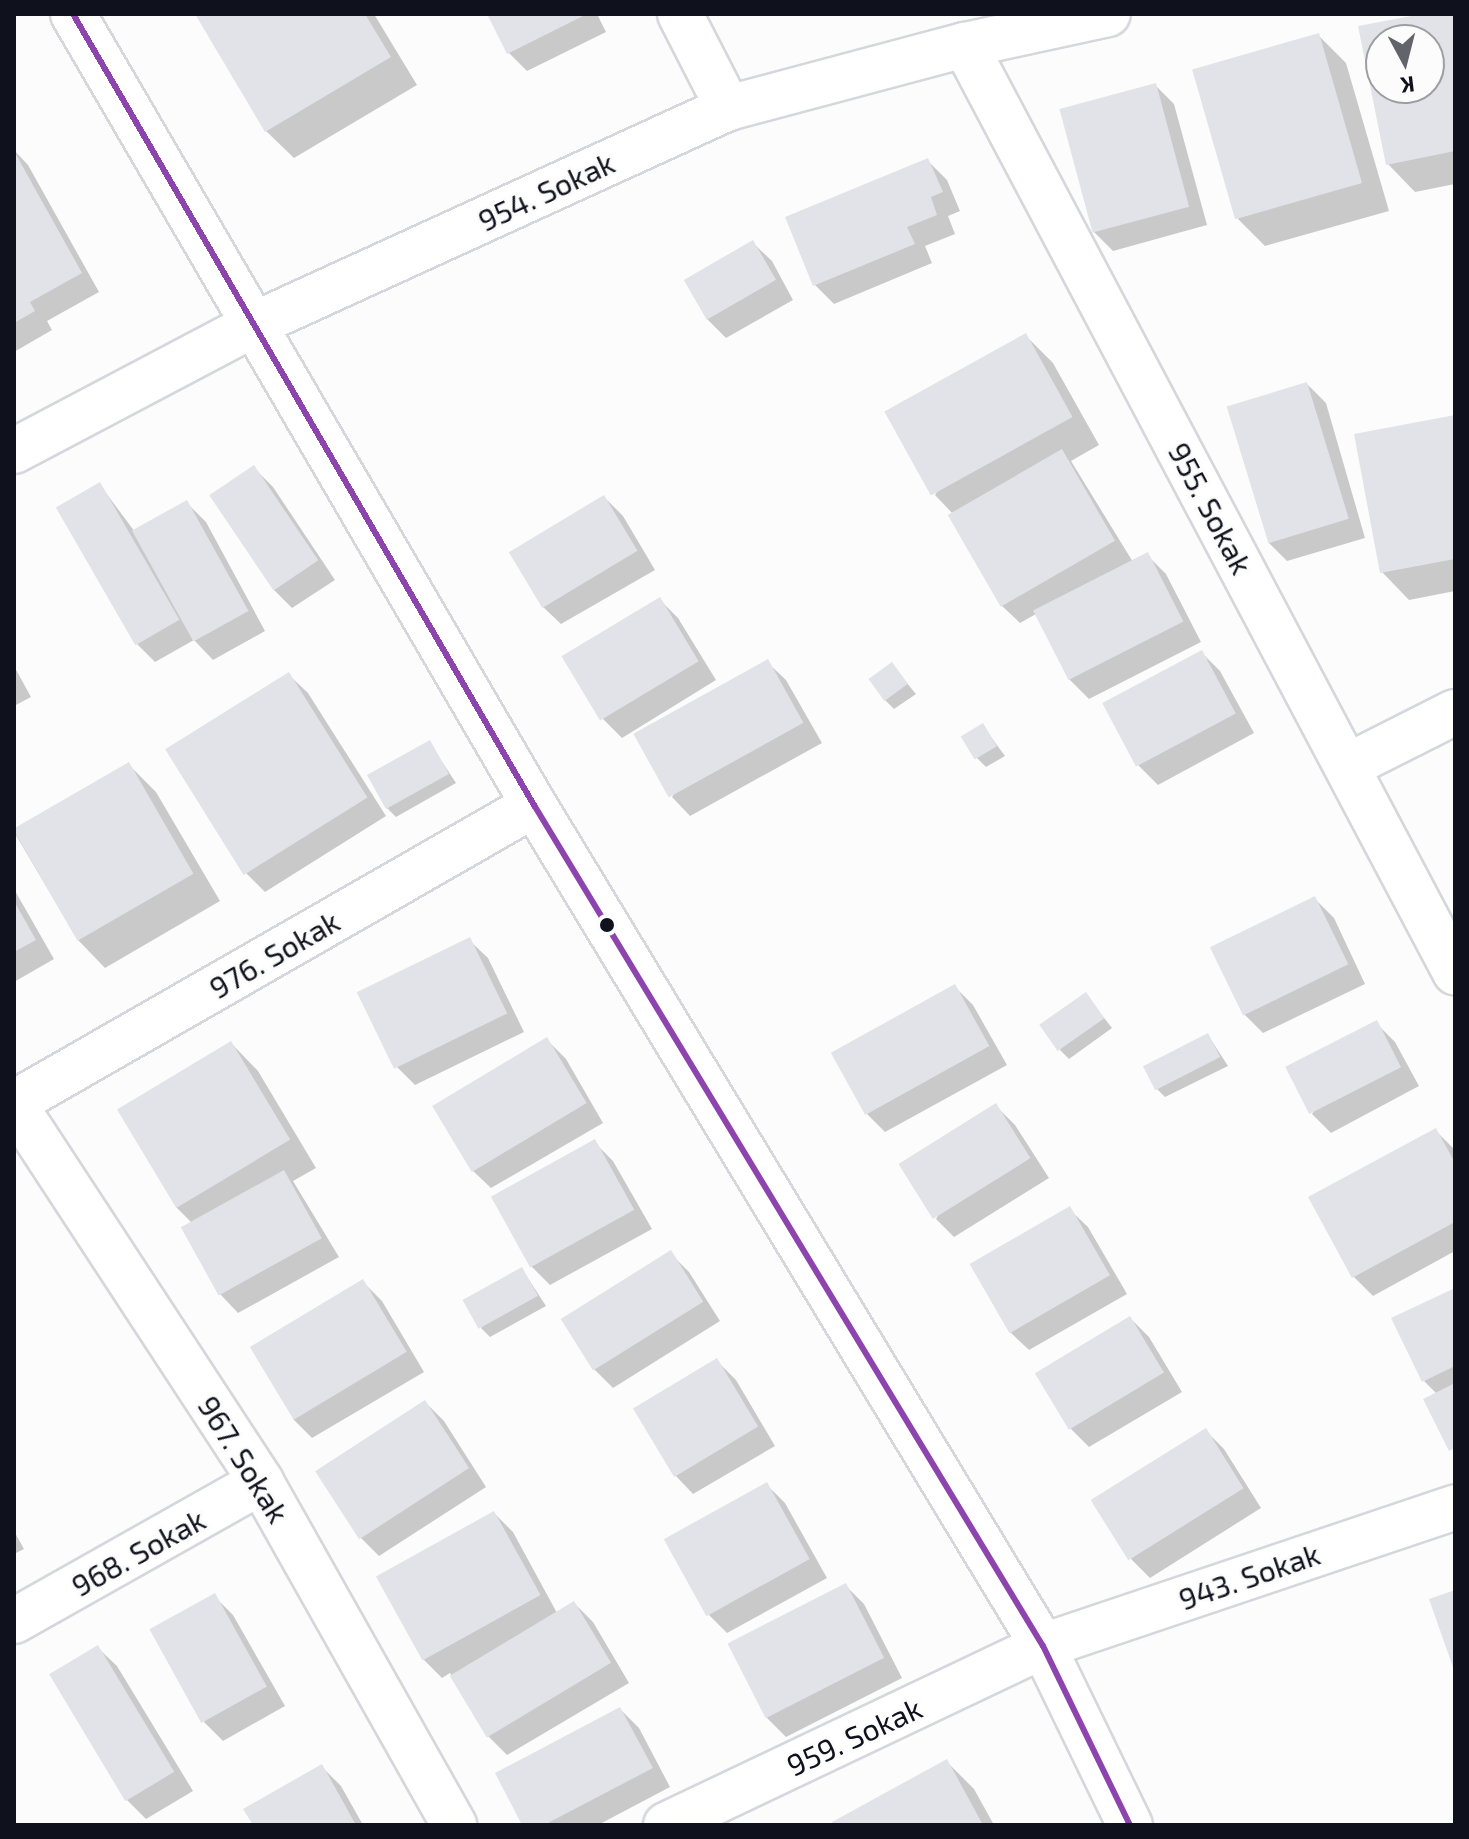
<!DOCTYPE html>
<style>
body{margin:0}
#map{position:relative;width:1469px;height:1839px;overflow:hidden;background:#fcfcfc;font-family:"Exo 2",sans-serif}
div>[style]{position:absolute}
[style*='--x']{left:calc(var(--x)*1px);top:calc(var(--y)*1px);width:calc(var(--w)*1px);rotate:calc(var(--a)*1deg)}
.shadow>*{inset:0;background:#0003}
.building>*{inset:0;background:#e1e3e8;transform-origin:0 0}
.roads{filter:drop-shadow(2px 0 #d5d7dc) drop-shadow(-2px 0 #d5d7dc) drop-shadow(0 2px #d5d7dc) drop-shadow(0 -2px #d5d7dc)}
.street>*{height:44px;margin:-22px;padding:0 22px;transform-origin:22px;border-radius:22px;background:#fff}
.secondary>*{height:44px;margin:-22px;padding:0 22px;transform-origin:22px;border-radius:22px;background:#fff}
.bus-1>*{height:6px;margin:-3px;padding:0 3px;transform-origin:3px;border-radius:3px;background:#8e44ad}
.dots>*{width:22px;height:22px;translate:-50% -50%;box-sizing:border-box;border:4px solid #fcfcfc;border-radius:50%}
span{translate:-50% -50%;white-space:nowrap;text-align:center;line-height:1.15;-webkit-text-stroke:6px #fcfcfc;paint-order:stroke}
.street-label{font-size:30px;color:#0f121c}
.frame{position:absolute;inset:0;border:16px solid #0f121c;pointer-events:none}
.north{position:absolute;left:1365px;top:24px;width:80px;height:80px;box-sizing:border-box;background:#fcfcfc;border:2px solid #9d9ea2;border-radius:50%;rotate:173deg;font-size:22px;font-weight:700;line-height:32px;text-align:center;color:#0f121c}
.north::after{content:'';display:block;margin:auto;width:28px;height:36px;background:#62646a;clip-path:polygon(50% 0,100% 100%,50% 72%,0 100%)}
</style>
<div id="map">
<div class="shadow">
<div style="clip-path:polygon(200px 14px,374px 14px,417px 85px,294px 158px,266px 131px)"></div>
<div style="clip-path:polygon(489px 14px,597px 14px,606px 32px,527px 71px,508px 52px)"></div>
<div style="clip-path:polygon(evenodd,1433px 14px,1455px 14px,1455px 184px,1415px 192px,1388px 164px,1361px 28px,1433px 14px,1381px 40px,1429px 40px,1429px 88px,1381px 88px,1381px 40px)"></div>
<div style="clip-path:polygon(1318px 35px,1346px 63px,1389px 211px,1265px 246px,1238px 219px)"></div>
<div style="clip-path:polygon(1155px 85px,1174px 104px,1207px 225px,1113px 251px,1094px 232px)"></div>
<div style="clip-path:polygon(14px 150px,28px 165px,99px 292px,47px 321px,52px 330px,14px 352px)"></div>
<div style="clip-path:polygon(928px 161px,947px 180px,960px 211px,948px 216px,955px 234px,925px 246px,932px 263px,834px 304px,815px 285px)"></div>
<div style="clip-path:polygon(753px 243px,772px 261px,793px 300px,726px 338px,707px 319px)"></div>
<div style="clip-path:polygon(1026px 336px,1053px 363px,1099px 445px,1071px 461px,1133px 562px,1147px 555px,1166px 574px,1201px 642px,1089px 699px,1070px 680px,1036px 614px,1020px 623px,1001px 605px,952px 513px,935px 495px)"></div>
<div style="clip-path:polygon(1307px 384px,1326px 403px,1365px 538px,1287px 561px,1268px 542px)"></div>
<div style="clip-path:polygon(1455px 417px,1455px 591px,1409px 600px,1382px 572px)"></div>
<div style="clip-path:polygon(254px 468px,273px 487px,335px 580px,292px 608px,273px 589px)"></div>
<div style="clip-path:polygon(100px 485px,135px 532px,187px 503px,206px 522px,265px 631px,213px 660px,194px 640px,155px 662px,136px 643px,59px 508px)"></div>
<div style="clip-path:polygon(604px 497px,623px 516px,655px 570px,561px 624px,542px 606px)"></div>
<div style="clip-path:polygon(659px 599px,678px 618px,716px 680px,622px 738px,603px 719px)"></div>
<div style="clip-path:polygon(1201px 652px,1220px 671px,1254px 733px,1158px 785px,1139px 766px,1105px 704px)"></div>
<div style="clip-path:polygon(767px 662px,786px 680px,822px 743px,690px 816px,672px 797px)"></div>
<div style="clip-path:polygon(892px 665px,916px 694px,894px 709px,885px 700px)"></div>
<div style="clip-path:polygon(14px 666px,31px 697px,14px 706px)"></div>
<div style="clip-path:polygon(289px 675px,308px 693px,386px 816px,265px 892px,246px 873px,168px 750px)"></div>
<div style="clip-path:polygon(983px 726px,1005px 756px,986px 767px,977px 758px)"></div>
<div style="clip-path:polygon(429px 742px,456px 783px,396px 817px,387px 808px)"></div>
<div style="clip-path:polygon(129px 765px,156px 792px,220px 901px,105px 968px,78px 940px,14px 832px)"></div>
<div style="clip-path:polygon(14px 889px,54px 959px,14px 982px)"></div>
<div style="clip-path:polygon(1315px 899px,1334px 918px,1365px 984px,1263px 1033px,1244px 1014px)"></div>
<div style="clip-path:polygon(469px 940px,488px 958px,524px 1032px,415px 1085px,396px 1066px)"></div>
<div style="clip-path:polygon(954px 986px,973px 1005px,1007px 1065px,885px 1132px,867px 1114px)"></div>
<div style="clip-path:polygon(1086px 995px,1112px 1028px,1069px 1059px,1060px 1050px)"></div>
<div style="clip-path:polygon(1376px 1023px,1395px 1042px,1419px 1086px,1331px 1133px,1312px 1114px)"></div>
<div style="clip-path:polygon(1208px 1035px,1228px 1066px,1165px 1097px,1156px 1088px)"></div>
<div style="clip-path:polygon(547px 1040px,566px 1059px,603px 1123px,491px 1188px,472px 1170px)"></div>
<div style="clip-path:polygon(231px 1043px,258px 1071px,316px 1168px,293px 1181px,339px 1257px,238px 1313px,220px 1294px,183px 1229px,193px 1224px,176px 1207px)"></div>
<div style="clip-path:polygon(996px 1106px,1015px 1125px,1049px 1178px,954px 1237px,936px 1219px)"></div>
<div style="clip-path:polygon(1435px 1130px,1455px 1150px,1455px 1251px,1373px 1296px,1354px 1277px,1310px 1198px)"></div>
<div style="clip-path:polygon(594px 1142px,613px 1161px,652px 1229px,550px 1285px,531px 1266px)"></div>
<div style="clip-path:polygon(1069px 1209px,1088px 1227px,1127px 1294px,1029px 1350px,1010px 1332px)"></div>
<div style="clip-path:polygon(670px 1253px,689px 1272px,720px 1321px,613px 1388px,594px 1369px)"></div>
<div style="clip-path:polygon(522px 1269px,546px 1306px,490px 1337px,481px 1328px)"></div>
<div style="clip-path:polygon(363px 1282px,382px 1301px,424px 1372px,312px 1438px,293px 1419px)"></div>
<div style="clip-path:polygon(1455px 1290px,1455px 1453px,1437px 1394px,1424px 1381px)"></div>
<div style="clip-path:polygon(1130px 1318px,1149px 1337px,1182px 1392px,1089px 1447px,1070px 1428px)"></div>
<div style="clip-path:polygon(717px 1361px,736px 1380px,775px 1446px,693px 1494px,675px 1475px)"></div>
<div style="clip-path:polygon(425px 1402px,444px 1421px,486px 1487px,379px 1556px,360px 1537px)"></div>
<div style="clip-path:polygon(1205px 1430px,1224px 1449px,1261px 1508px,1150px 1578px,1131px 1559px)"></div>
<div style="clip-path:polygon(766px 1484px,785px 1503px,827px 1578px,727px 1633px,708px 1614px)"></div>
<div style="clip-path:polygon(494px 1513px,513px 1532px,557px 1613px,574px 1603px,593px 1622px,629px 1683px,507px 1755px,488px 1736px,450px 1673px,442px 1678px,423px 1659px)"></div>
<div style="clip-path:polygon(14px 1531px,24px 1549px,14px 1554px)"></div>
<div style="clip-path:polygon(845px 1585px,864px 1604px,902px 1678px,786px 1737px,767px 1718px)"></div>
<div style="clip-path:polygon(214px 1596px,233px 1615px,285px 1706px,223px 1741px,204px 1722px)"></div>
<div style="clip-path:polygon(98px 1648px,117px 1666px,193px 1791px,146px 1819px,127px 1800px)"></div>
<div style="clip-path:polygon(620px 1709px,639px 1728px,670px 1787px,598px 1825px,525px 1825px)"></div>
<div style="clip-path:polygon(947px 1762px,974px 1789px,994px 1825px,836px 1825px)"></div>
<div style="clip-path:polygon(322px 1767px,341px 1786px,363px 1825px,255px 1825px)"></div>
</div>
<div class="building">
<div style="clip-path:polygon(195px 14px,365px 14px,391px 57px,265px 132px)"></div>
<div style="clip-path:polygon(487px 14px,587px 14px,507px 54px)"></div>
<div style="clip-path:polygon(evenodd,1422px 14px,1455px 14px,1455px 151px,1386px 165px,1358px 26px,1422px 14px,1381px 40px,1429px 40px,1429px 88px,1381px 88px,1381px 40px)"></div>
<div style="left:1319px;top:33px;width:156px;height:132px;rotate:74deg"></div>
<div style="left:1156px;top:83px;width:128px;height:100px;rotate:75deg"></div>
<div style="clip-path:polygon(14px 151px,82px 273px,30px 302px,35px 311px,14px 323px)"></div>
<div style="clip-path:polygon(928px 158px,943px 192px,931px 197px,937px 215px,907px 227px,915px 244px,813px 286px,785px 217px)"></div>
<div style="left:753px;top:240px;width:46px;height:80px;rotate:60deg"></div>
<div style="left:1026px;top:333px;width:96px;height:162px;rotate:61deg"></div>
<div style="left:1307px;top:382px;width:143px;height:84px;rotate:73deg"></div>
<div style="clip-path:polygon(1455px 415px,1455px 559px,1380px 573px,1354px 434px)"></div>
<div style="left:1062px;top:449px;width:106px;height:132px;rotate:60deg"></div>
<div style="left:254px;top:465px;width:115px;height:54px;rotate:56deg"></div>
<div style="left:100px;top:482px;width:159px;height:51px;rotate:60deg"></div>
<div style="left:604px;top:495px;width:65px;height:111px;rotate:59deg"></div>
<div style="left:187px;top:500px;width:127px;height:63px;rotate:61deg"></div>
<div style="left:1148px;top:552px;width:78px;height:129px;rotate:63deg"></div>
<div style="left:660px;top:597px;width:75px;height:115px;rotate:59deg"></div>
<div style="left:1202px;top:650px;width:72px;height:113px;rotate:62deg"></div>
<div style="left:768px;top:659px;width:73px;height:154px;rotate:61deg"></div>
<div style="left:892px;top:662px;width:27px;height:29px;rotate:54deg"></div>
<div style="left:289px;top:672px;width:148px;height:146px;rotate:58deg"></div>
<div style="left:983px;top:723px;width:27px;height:26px;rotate:59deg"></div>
<div style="left:430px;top:740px;width:39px;height:72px;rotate:61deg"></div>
<div style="left:129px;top:762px;width:129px;height:134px;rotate:60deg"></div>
<div style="left:1315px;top:896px;width:76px;height:117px;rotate:64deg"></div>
<div style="clip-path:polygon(14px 901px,36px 940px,14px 952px)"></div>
<div style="left:470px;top:937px;width:85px;height:126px;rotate:64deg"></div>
<div style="left:955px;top:984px;width:71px;height:142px;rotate:61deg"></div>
<div style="left:1086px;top:992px;width:32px;height:57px;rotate:55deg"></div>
<div style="left:1377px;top:1020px;width:53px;height:103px;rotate:63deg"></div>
<div style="left:1208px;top:1033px;width:27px;height:73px;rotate:63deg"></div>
<div style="left:547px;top:1037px;width:77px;height:134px;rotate:59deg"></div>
<div style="left:231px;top:1041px;width:115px;height:133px;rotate:59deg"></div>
<div style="left:996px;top:1103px;width:65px;height:115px;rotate:58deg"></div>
<div style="clip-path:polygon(1436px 1128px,1455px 1163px,1455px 1222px,1352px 1278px,1308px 1197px)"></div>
<div style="left:595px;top:1139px;width:81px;height:119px;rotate:61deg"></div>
<div style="left:284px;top:1170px;width:78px;height:118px;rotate:61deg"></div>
<div style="left:1070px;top:1206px;width:80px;height:116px;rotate:60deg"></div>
<div style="left:671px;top:1250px;width:61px;height:130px;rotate:58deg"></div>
<div style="left:522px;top:1267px;width:33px;height:68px;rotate:61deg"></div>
<div style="left:363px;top:1279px;width:85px;height:132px;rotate:59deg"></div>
<div style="clip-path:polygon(1455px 1288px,1455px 1366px,1422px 1382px,1391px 1318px)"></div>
<div style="left:1130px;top:1316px;width:66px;height:111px;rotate:59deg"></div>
<div style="left:717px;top:1358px;width:80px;height:98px;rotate:59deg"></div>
<div style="clip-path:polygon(1455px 1383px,1455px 1448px,1449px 1451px,1423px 1399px)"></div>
<div style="left:425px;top:1400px;width:81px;height:131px;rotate:57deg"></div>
<div style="left:1206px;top:1428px;width:71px;height:136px;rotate:58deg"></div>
<div style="left:767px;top:1482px;width:88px;height:118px;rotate:61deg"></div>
<div style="left:494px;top:1511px;width:96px;height:135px;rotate:61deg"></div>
<div style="left:846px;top:1583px;width:84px;height:133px;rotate:63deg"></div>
<div style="clip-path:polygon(1455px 1590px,1455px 1673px,1429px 1599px)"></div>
<div style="left:215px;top:1593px;width:107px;height:75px;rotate:61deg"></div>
<div style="left:574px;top:1601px;width:72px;height:145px;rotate:59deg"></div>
<div style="left:98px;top:1645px;width:148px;height:57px;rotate:59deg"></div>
<div style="clip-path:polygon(620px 1707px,653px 1768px,544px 1825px,522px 1825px,495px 1773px)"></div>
<div style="clip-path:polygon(947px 1759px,983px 1825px,833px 1825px,832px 1822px)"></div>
<div style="clip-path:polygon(322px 1764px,356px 1825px,253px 1825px,243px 1809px)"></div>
</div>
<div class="roads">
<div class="street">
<div style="--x:680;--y:14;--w:106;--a:62.9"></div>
<div style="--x:965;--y:45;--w:1049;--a:62.14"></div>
<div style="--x:14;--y:451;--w:270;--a:-27.8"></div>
<div style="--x:253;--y:325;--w:522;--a:-24.55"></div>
<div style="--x:728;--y:108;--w:245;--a:-14.9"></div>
<div style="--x:965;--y:45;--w:146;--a:-12.2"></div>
<div style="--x:1348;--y:766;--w:120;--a:-26.8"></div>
<div style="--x:14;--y:1103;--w:599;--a:-29.82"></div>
<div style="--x:14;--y:1104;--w:452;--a:56.8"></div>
<div style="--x:261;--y:1482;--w:394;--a:60.6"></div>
<div style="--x:14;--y:1621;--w:283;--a:-29.4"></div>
<div style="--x:666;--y:1825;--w:417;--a:-25.4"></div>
<div style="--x:1043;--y:1646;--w:435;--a:-18.6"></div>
</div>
<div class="secondary">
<div style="--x:73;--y:14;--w:916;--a:59.77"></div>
<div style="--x:534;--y:805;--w:983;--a:58.82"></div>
<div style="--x:1043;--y:1646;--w:199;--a:64.1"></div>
</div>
</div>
<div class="bus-1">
<div style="--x:73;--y:14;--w:916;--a:59.77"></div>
<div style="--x:534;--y:805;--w:983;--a:58.82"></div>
<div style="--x:1043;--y:1646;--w:199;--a:64.1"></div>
</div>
<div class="dots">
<div style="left:607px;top:925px;background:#0f121c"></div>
</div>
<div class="street-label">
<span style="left:546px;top:191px;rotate:-25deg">954. Sokak</span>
<span style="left:1211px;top:508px;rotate:62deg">955. Sokak</span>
<span style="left:274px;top:954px;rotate:-30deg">976. Sokak</span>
<span style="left:244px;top:1459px;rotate:58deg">967. Sokak</span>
<span style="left:138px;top:1552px;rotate:-29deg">968. Sokak</span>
<span style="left:1249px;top:1576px;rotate:-19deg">943. Sokak</span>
<span style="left:854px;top:1736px;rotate:-25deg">959. Sokak</span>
</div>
<div class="frame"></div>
<div class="north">K</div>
</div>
